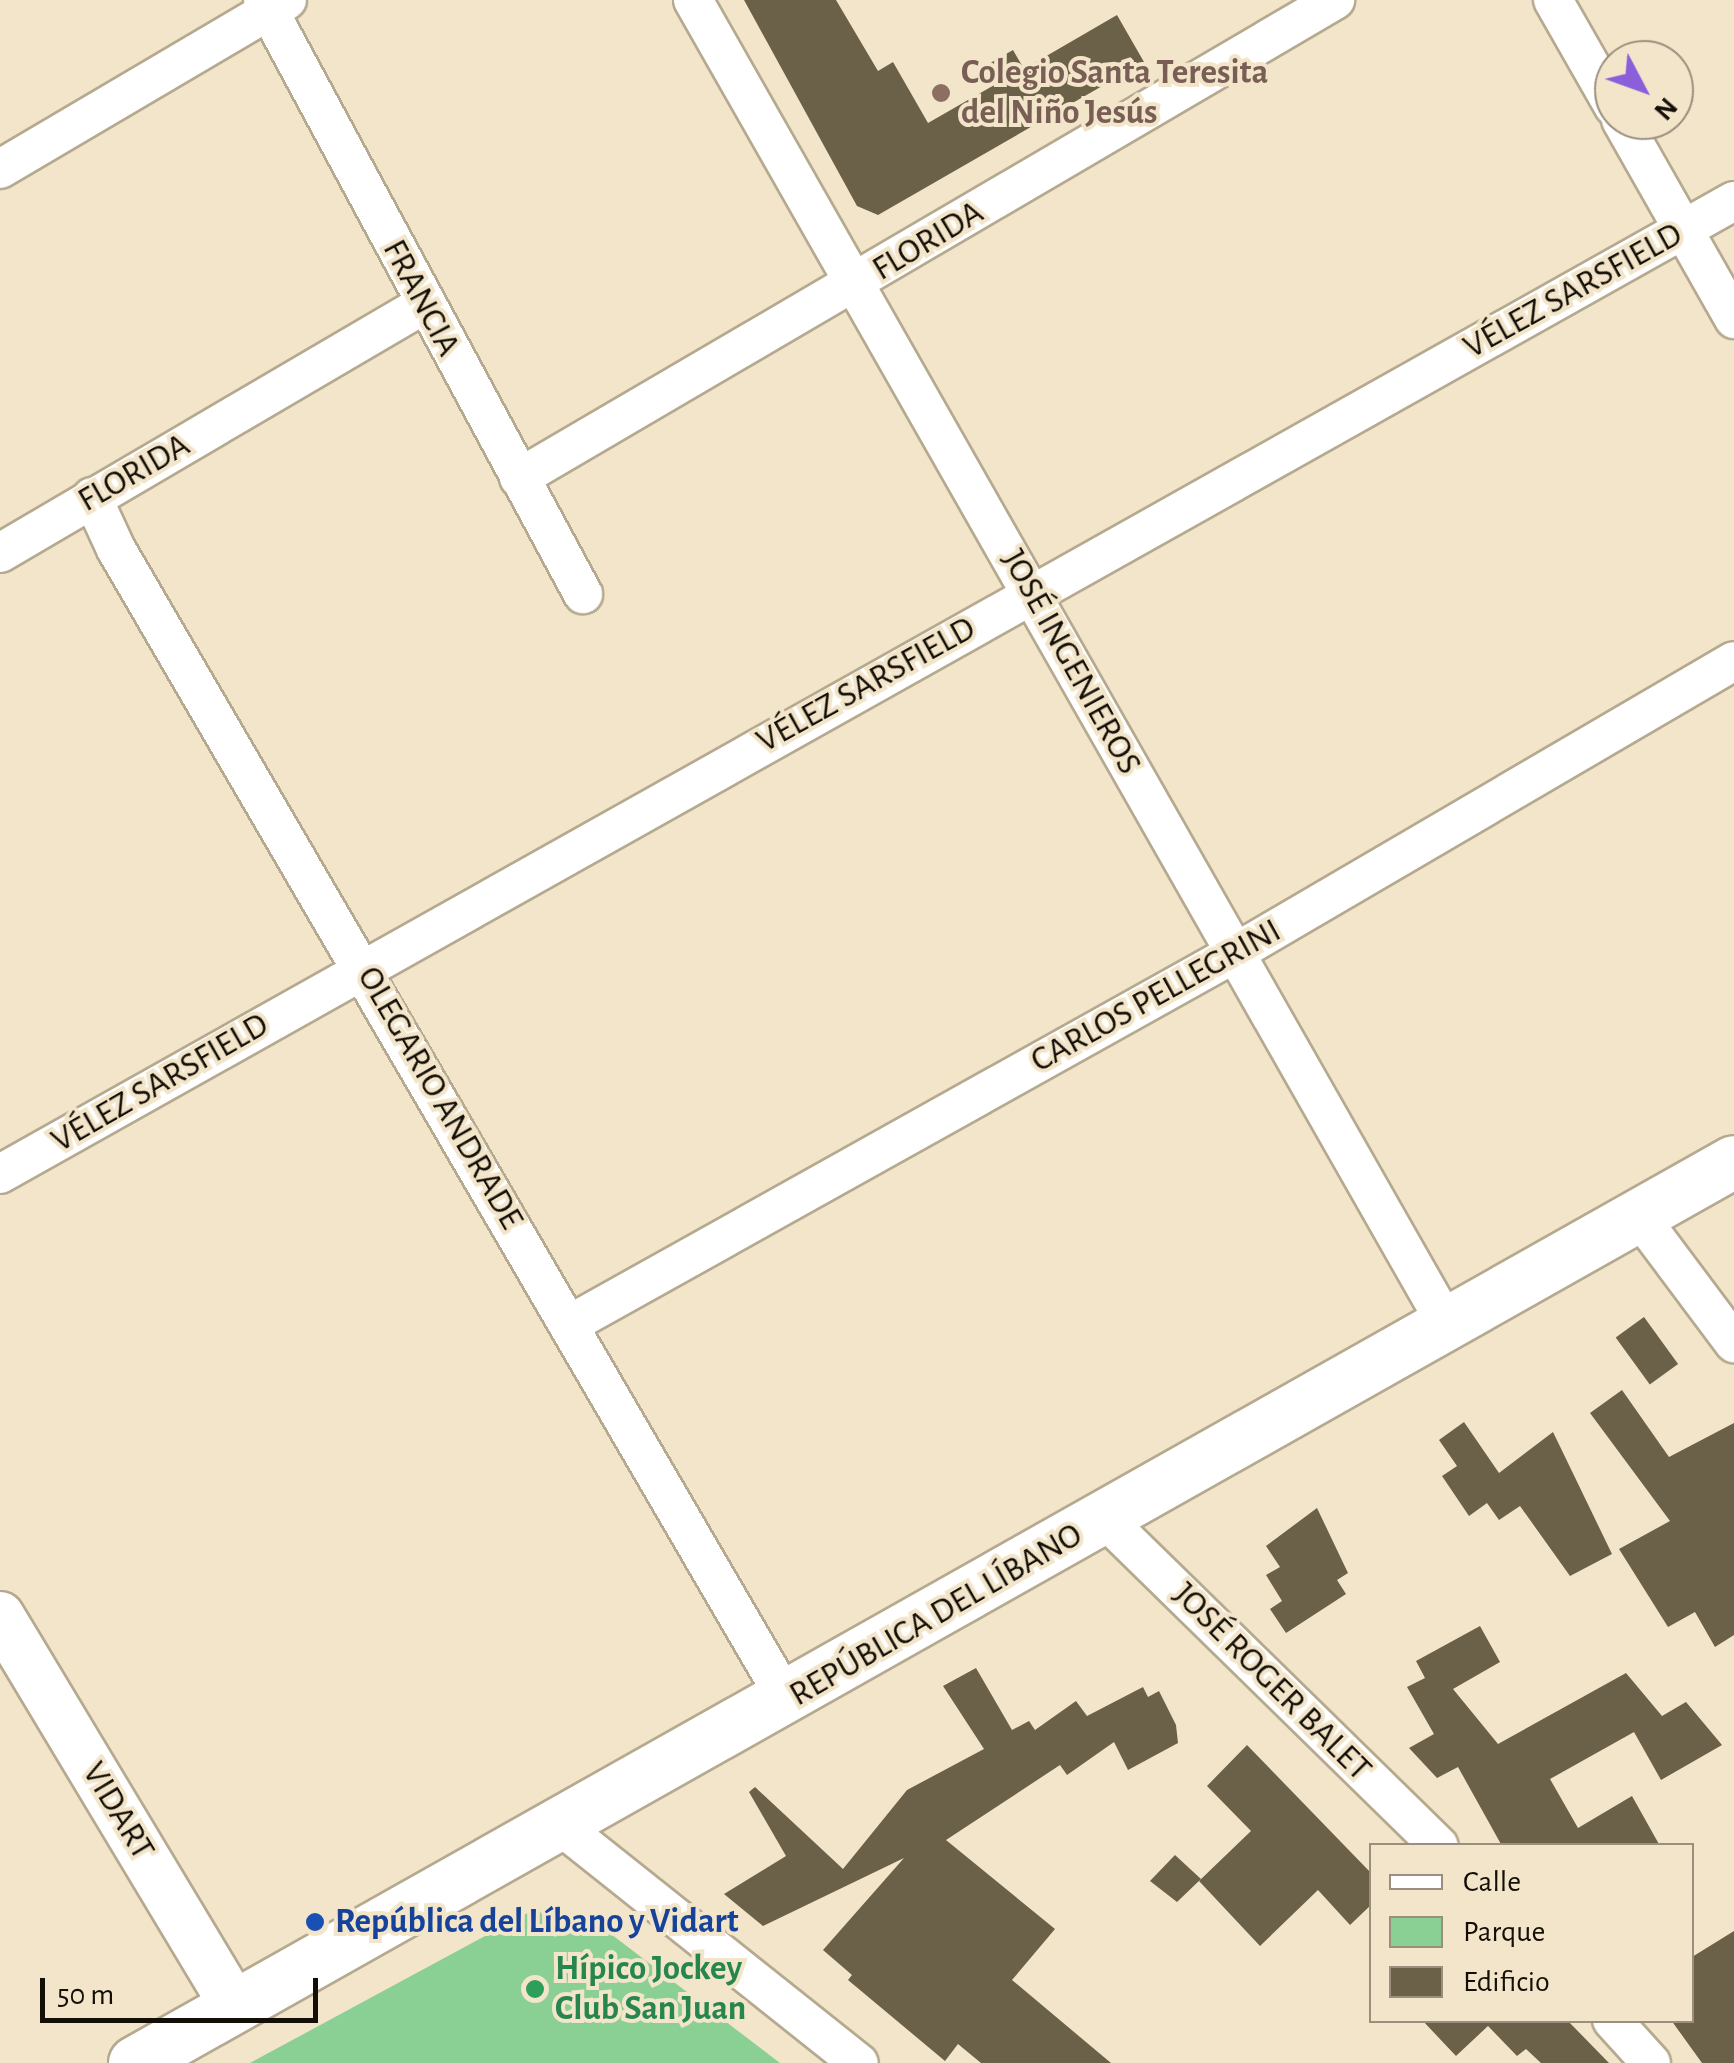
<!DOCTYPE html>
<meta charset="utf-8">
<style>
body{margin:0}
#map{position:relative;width:1734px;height:2063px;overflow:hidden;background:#f2e5ca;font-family:"Alegreya Sans",sans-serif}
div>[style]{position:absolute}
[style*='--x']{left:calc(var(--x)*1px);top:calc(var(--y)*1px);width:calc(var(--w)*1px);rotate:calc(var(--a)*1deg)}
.green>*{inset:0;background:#8acf94}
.building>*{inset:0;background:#6b6048;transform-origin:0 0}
.roads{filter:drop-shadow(2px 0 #b5a98f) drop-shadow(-2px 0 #b5a98f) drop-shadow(0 2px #b5a98f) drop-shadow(0 -2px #b5a98f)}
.minor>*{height:38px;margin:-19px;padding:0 19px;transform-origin:19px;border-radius:19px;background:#fff}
.tertiary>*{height:48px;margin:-24px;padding:0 24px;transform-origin:24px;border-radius:24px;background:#fff}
.secondary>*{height:52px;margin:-26px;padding:0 26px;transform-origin:26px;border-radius:26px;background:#fff}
.dots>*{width:28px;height:28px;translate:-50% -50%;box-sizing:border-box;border:5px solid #f2e5ca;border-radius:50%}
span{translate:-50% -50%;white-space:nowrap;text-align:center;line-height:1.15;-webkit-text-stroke:8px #f2e5ca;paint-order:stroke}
.education-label{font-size:35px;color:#785e54;font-weight:700}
.left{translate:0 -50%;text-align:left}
.street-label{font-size:35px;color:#130e06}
.transit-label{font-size:35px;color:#164399;font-weight:700}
.leisure-label{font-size:35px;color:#27864d;font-weight:700}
.legend{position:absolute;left:1369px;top:1843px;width:325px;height:180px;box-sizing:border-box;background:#f2e5ca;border:2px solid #998f7c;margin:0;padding:12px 18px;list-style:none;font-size:30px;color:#130e06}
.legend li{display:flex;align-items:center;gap:20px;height:50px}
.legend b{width:50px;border:2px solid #998f7c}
.north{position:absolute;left:1594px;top:40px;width:100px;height:100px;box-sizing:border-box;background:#f2e5ca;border:2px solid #998f7c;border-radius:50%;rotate:131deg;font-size:28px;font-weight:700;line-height:40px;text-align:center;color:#130e06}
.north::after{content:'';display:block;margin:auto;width:35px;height:45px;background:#8a5fd9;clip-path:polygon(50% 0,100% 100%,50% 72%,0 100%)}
.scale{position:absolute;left:40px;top:1978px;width:278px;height:45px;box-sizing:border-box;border:5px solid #130e06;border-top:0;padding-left:12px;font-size:30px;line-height:35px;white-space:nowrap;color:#130e06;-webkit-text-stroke:8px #f2e5ca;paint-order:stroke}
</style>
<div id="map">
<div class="green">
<div style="clip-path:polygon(533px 1910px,586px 1915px,780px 2063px,250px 2063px)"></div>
</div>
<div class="building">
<div style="clip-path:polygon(744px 0,836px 0,878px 71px,893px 62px,928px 123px,996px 84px,985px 66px,1013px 50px,1024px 69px,1117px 15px,1144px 62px,878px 215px,857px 206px)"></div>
<div style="left:1644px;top:1317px;width:58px;height:35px;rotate:54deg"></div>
<div style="clip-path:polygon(1622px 1390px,1669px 1457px,1734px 1423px,1734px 1635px,1715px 1647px,1695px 1612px,1668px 1627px,1619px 1549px,1670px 1521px,1590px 1413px)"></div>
<div style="clip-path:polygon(1464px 1422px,1499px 1473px,1553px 1432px,1612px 1554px,1570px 1576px,1520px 1506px,1499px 1520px,1487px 1503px,1469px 1516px,1442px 1476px,1457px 1466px,1439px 1440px)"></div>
<div style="clip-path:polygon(1317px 1508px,1348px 1573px,1337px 1580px,1346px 1594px,1286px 1633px,1270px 1609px,1282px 1601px,1266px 1575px,1280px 1567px,1266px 1546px)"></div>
<div style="clip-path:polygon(1480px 1626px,1500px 1662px,1453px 1689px,1498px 1744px,1626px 1673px,1662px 1716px,1686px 1702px,1722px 1745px,1661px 1780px,1634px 1732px,1550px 1779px,1578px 1828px,1632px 1796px,1660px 1846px,1502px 1846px,1458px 1767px,1437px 1778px,1409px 1748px,1434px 1734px,1407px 1687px,1425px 1678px,1416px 1661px)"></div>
<div style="clip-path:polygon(976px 1668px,1012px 1730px,1029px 1721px,1035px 1730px,1076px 1701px,1087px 1716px,1143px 1687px,1148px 1697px,1159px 1691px,1176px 1725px,1178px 1743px,1128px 1770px,1114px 1742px,1067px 1775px,1060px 1765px,946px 1840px,1055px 1929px,1012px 1980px,1111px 2063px,981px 2063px,958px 2044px,945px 2061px,848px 1980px,852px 1975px,823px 1950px,904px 1858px,763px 1926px,724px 1894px,786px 1856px,749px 1792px,755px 1787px,843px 1869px,907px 1790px,984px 1749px,943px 1686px)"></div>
<div style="clip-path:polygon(1247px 1745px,1372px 1874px,1372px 1904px,1350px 1925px,1318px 1890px,1260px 1946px,1199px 1881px,1251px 1831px,1207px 1786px)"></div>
<div style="clip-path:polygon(1175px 1855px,1201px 1879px,1177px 1902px,1150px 1881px)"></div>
<div style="clip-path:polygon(1734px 1931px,1734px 2063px,1702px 2063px,1671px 2020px,1692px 2020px,1692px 1957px)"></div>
<div style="clip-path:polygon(1422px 2020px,1567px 2020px,1609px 2063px,1541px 2063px,1526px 2049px,1517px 2056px,1488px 2026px,1456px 2056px)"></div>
</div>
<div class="roads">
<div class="minor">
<div style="--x:263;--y:0;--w:675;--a:61.69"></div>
<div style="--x:693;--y:0;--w:1525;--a:60.36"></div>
<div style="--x:1553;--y:0;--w:123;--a:60.3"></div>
<div style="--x:1621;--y:120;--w:229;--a:60.4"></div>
<div style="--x:0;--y:169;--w:333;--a:-30.5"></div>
<div style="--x:519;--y:478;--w:946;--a:-30.36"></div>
<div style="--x:92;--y:497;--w:57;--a:65.2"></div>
<div style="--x:116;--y:549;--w:1331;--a:59.77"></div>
<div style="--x:0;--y:553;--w:492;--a:-30.4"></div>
<div style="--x:0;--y:1174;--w:1988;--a:-29.3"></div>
<div style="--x:1639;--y:1216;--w:159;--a:53.2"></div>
<div style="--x:572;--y:1323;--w:757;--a:-29.17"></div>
<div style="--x:1233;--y:954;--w:580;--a:-30.32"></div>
<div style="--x:1105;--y:1519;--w:467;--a:44.4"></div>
<div style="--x:562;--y:1827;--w:379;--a:38.5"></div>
<div style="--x:1612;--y:2020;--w:58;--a:47.8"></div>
</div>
<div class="tertiary">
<div style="--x:0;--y:1616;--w:456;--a:59"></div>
</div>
<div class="secondary">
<div style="--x:135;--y:2063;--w:1835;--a:-29.4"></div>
</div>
</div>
<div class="dots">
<div style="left:941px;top:93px;background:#8d6e63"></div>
<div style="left:315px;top:1922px;background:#1a4fb4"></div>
<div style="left:535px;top:1989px;background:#2e9e5b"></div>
</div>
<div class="education-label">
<span class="left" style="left:961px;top:93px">Colegio Santa Teresita<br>del Niño Jesús</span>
</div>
<div class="street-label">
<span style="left:928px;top:241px;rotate:-31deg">FLORIDA</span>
<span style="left:1573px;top:291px;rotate:-29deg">VÉLEZ SARSFIELD</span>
<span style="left:421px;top:298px;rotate:62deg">FRANCIA</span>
<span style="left:134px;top:473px;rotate:-30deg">FLORIDA</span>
<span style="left:1071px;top:662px;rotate:61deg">JOSÉ INGENIEROS</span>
<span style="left:866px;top:685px;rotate:-29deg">VÉLEZ SARSFIELD</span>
<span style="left:1156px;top:996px;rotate:-29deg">CARLOS PELLEGRINI</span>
<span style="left:160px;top:1083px;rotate:-30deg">VÉLEZ SARSFIELD</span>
<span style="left:440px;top:1098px;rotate:60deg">OLEGARIO ANDRADE</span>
<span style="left:936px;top:1615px;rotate:-30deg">REPÚBLICA DEL LÍBANO</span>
<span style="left:1272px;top:1682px;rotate:45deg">JOSÉ ROGER BALET</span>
<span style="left:118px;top:1811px;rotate:59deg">VIDART</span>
</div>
<div class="transit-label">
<span class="left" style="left:335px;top:1922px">República del Líbano y Vidart</span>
</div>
<div class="leisure-label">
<span class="left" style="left:555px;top:1989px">Hípico Jockey<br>Club San Juan</span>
</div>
<ul class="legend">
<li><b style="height:12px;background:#fff"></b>Calle</li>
<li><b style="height:28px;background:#8acf94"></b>Parque</li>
<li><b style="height:28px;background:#6b6048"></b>Edificio</li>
</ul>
<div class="north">N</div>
<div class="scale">50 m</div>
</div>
